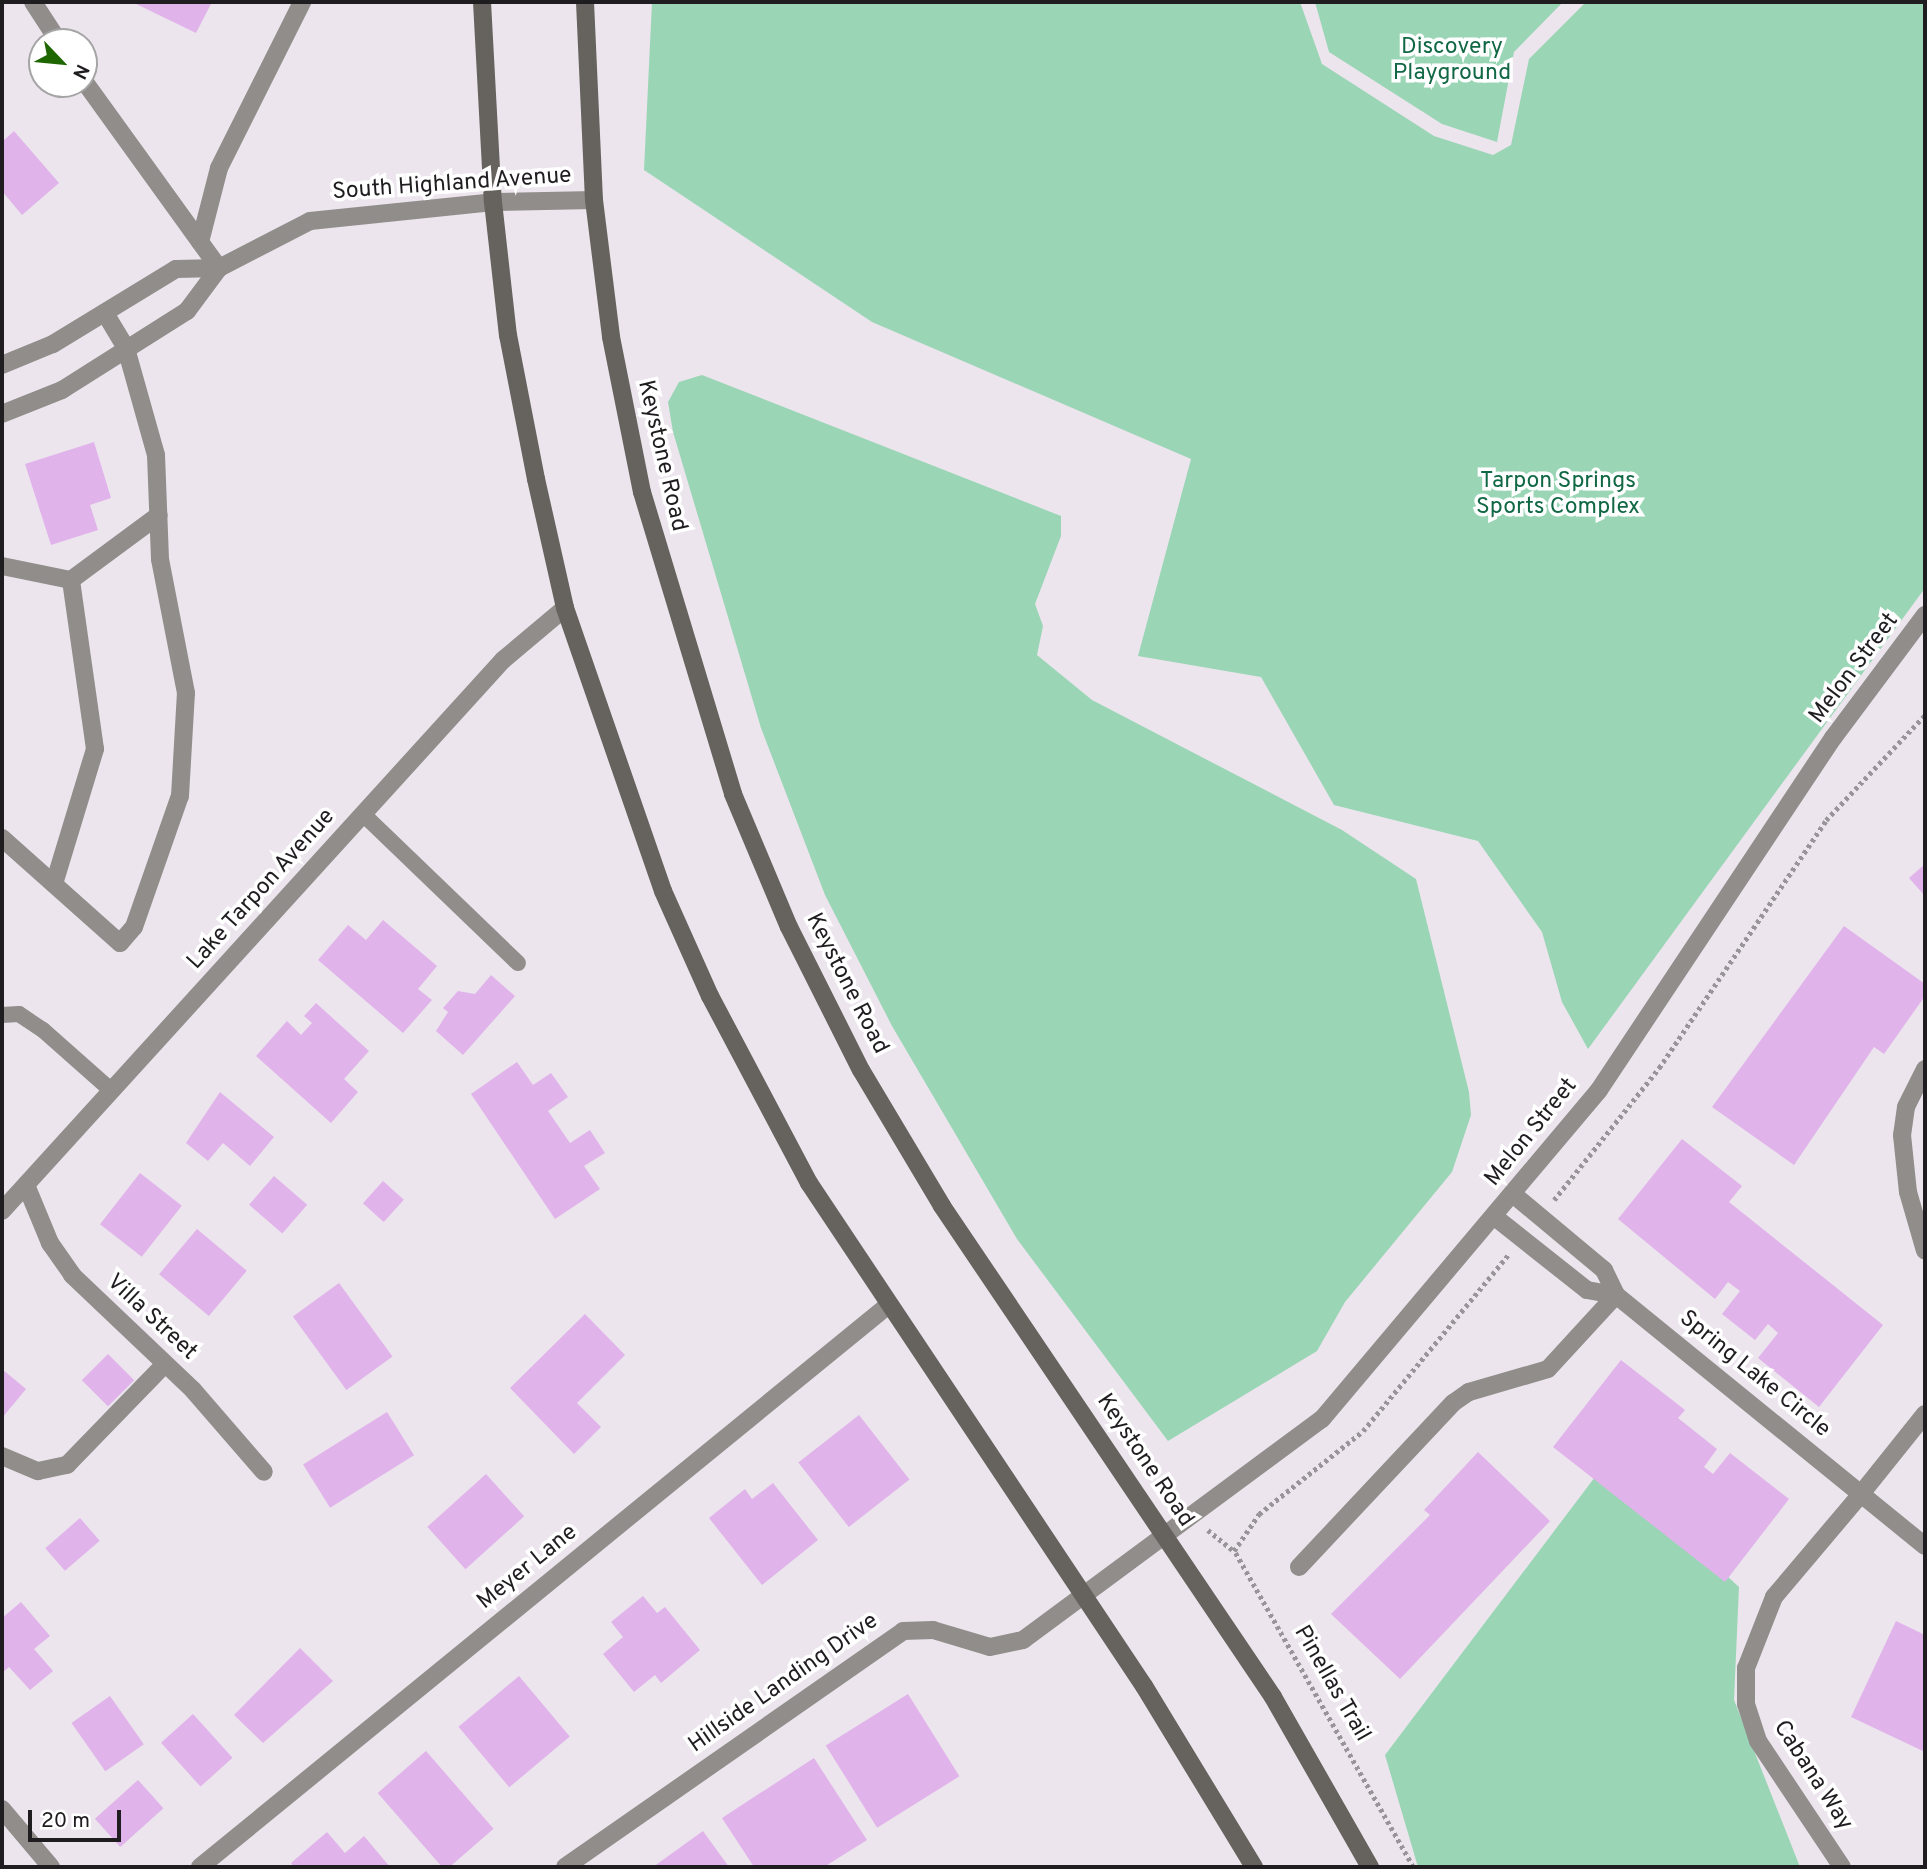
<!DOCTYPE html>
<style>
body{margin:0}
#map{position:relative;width:1927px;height:1869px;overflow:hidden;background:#ece5ed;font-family:Overpass,sans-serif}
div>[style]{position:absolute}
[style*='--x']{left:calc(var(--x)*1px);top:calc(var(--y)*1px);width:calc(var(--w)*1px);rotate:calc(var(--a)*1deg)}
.green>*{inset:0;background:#9ad5b5}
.building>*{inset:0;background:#e1b3eb;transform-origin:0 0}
.path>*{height:4.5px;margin-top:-2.25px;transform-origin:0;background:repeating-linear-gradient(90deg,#99949a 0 3.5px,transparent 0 7px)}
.service>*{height:16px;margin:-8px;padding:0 8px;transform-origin:8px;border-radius:8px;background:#908d8a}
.minor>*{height:18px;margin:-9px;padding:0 9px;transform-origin:9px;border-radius:9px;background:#908d8a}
.secondary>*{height:18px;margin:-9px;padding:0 9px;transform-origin:9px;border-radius:9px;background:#66635e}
span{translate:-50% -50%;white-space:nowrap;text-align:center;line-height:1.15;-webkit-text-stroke:7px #fff;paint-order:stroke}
.park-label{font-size:23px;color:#116845}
.street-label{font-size:23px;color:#201d20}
.frame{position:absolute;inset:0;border:4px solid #201d20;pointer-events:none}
.north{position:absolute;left:28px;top:28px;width:70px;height:70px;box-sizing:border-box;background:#fff;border:2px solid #a6a5a6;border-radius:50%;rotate:116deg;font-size:19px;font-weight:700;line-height:28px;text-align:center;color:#201d20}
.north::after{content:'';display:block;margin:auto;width:24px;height:32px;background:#1e6700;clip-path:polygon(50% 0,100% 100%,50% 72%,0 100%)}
.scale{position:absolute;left:28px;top:1810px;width:93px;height:32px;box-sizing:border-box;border:4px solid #201d20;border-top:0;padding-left:9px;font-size:21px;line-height:24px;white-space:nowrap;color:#201d20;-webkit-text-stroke:5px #fff;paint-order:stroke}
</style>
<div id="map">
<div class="green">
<div style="clip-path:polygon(652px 2px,1300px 2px,1322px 64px,1434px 136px,1493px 155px,1511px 145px,1529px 59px,1586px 2px,1925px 2px,1925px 588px,1588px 1049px,1562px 1002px,1542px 932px,1478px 841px,1334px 805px,1261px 677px,1138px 656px,1191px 459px,872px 322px,644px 170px)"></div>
<div style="clip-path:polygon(1315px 2px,1563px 2px,1514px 52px,1497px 142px,1442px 124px,1329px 52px)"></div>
<div style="clip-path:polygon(702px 375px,1061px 516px,1061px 536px,1035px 604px,1043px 626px,1037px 655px,1092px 700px,1342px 830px,1416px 879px,1469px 1092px,1471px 1115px,1452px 1172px,1345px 1302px,1317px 1351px,1168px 1441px,1017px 1239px,892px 1026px,825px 895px,761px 728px,673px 432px,668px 402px,679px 382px)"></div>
<div style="clip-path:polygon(1598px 1473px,1656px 1511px,1739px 1587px,1734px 1700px,1800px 1867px,1418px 1867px,1385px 1755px)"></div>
</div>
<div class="building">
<div style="clip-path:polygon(132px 2px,212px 2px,196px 33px)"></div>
<div style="clip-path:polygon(14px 131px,59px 183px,22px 215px,2px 191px,2px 142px)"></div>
<div style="clip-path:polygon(94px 442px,111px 498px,90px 505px,98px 530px,51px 545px,25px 464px)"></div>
<div style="clip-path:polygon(1925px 864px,1925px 896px,1909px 878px)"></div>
<div style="clip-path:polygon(383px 920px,437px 966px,418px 989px,432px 1000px,403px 1033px,318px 960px,348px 925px,366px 940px)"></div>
<div style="clip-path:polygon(1844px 926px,1925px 984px,1925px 996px,1884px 1054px,1874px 1047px,1794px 1165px,1712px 1107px)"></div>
<div style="clip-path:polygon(491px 975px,515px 996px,463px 1055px,436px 1031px,448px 1012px,443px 1008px,458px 991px,475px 994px)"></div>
<div style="clip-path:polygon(316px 1003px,369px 1051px,344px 1079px,358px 1092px,331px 1123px,256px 1056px,287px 1021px,301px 1035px,312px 1023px,304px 1016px)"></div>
<div style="clip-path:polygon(517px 1062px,533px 1085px,551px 1073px,568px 1097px,548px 1111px,570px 1143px,590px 1130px,605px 1153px,584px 1166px,600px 1189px,555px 1219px,471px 1094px)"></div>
<div style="clip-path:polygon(220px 1092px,274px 1137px,250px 1166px,223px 1143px,208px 1161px,186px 1143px)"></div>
<div style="clip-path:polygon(1682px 1139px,1742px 1186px,1729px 1202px,1883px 1325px,1819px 1407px,1758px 1358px,1778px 1333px,1768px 1324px,1755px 1340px,1722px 1314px,1740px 1291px,1728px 1282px,1715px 1299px,1618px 1219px)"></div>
<div style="left:140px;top:1173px;width:53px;height:65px;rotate:38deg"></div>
<div style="left:274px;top:1176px;width:44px;height:38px;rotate:41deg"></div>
<div style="left:383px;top:1181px;width:28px;height:30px;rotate:42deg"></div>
<div style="left:197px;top:1229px;width:65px;height:59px;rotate:40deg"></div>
<div style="left:339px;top:1283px;width:91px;height:57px;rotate:54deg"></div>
<div style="clip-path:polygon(585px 1314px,625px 1355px,577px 1403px,601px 1427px,574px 1454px,510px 1388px)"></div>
<div style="left:108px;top:1354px;width:37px;height:37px;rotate:45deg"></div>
<div style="clip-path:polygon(1621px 1360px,1685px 1410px,1678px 1418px,1717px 1449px,1704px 1467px,1713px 1474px,1730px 1453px,1789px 1499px,1725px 1582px,1553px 1447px)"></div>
<div style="clip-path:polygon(2px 1369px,26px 1389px,2px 1418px)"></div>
<div style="left:387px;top:1412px;width:51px;height:99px;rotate:58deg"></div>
<div style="left:859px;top:1415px;width:82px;height:77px;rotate:52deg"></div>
<div style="clip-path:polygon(1478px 1452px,1550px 1521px,1400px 1679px,1331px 1614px,1430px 1515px,1424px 1510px)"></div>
<div style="left:486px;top:1474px;width:57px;height:79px;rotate:48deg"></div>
<div style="clip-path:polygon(773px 1483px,818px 1540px,762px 1585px,709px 1518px,745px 1489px,752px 1499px)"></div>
<div style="left:80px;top:1518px;width:30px;height:46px;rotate:49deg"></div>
<div style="clip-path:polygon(643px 1596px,657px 1613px,665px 1607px,700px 1650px,661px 1683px,655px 1675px,634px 1692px,603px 1654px,623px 1637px,611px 1622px)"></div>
<div style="clip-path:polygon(21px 1602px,50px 1636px,34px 1649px,53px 1671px,30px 1690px,9px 1667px,2px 1673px,2px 1618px)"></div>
<div style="clip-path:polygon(1896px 1621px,1925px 1635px,1925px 1752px,1851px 1717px)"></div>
<div style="clip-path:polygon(300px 1648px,333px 1681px,263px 1743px,234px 1715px)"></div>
<div style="left:519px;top:1676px;width:79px;height:79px;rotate:50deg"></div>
<div style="left:908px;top:1694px;width:97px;height:97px;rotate:58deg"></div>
<div style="left:110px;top:1696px;width:59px;height:47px;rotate:55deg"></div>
<div style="left:193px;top:1714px;width:59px;height:43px;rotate:48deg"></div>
<div style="left:426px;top:1751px;width:103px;height:64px;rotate:49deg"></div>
<div style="clip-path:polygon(814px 1758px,867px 1840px,824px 1867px,754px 1867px,722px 1818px)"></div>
<div style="left:138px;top:1780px;width:38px;height:58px;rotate:48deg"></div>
<div style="clip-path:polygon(703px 1831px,729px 1867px,653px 1867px)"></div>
<div style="clip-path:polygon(327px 1832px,345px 1853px,364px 1836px,390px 1867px,294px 1867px,291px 1863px)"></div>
</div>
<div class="path">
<div style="--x:1554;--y:1200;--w:169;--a:-51.5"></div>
<div style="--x:1659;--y:1068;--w:299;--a:-56"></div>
<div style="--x:1826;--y:820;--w:144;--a:-46.7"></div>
<div style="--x:1208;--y:1530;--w:33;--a:39"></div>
<div style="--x:1413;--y:1867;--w:363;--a:-119.5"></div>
<div style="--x:1234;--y:1551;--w:45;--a:-56"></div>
<div style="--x:1259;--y:1514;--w:133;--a:-38.6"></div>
<div style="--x:1363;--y:1431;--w:228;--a:-50.5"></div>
</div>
<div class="service">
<div style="--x:363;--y:814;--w:215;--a:43.9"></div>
<div style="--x:2;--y:1015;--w:17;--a:-3"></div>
<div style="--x:19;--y:1014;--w:29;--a:34"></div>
<div style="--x:43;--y:1030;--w:92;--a:41.5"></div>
</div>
<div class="minor">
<div style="--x:33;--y:2;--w:48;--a:57"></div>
<div style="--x:84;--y:81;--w:231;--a:54.2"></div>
<div style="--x:219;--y:268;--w:102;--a:-27.3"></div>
<div style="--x:310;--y:221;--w:184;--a:-5.9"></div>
<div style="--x:493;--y:202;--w:101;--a:-1.1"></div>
<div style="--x:200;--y:242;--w:76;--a:-75.6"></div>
<div style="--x:219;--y:168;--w:186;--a:-63.4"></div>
<div style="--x:2;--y:365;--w:55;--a:-22.4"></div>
<div style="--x:53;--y:344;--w:144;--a:-31.4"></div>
<div style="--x:176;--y:269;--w:43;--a:-1.3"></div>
<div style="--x:2;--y:414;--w:65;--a:-21.8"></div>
<div style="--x:62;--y:390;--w:148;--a:-32.3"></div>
<div style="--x:187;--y:311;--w:54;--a:-53.3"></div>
<div style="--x:2;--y:566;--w:70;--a:11.5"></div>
<div style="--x:71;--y:580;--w:109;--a:-36.5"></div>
<div style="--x:2;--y:838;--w:158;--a:41.7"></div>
<div style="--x:120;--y:943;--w:21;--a:-49"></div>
<div style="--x:134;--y:927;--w:139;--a:-70.7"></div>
<div style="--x:180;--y:796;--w:103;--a:-86.7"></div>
<div style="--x:186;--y:693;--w:136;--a:-101"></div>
<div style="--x:160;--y:559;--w:104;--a:-92.2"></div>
<div style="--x:156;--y:455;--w:111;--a:-105.7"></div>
<div style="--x:126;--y:348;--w:41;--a:-121"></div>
<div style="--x:54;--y:884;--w:141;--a:-73.1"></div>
<div style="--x:95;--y:749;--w:171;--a:-98.1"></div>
<div style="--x:1925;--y:1069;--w:42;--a:116.6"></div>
<div style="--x:1906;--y:1107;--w:28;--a:98"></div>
<div style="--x:1902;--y:1135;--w:57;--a:84"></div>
<div style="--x:1908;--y:1192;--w:61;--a:73.9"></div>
<div style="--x:26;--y:1185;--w:63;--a:67.5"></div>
<div style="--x:50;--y:1243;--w:39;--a:55"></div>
<div style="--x:72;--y:1275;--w:167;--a:43.5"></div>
<div style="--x:193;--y:1390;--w:108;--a:49.1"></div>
<div style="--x:1514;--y:1195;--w:117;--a:39.8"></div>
<div style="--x:1604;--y:1270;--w:28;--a:64"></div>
<div style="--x:1616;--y:1295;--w:316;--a:39.1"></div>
<div style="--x:1861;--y:1494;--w:135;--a:130.2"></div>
<div style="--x:1774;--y:1597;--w:76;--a:111.5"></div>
<div style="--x:1746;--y:1668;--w:36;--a:90"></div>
<div style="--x:1746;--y:1704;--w:39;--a:72"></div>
<div style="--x:1758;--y:1741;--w:151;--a:56.3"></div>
<div style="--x:2;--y:1211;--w:745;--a:-47.72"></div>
<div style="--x:503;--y:660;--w:81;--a:-40"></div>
<div style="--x:1496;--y:1218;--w:116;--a:38.4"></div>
<div style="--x:1587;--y:1290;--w:29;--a:10"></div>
<div style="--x:1925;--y:1414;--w:102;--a:128.7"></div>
<div style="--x:1861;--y:1494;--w:82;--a:39.1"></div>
<div style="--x:2;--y:1456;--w:39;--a:23"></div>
<div style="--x:38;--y:1471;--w:30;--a:-12"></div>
<div style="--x:67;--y:1465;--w:139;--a:-45.9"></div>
<div style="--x:1299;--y:1567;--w:225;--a:-46.8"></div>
<div style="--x:1453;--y:1403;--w:19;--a:-35"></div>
<div style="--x:1469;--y:1392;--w:82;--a:-16.2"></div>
<div style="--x:1548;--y:1369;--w:100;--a:-47.4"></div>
<div style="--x:2;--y:1809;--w:76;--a:49.8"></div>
<div style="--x:200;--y:1867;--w:886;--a:-39.23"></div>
<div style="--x:565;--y:1867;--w:412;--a:-34.9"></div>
<div style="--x:903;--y:1631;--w:30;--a:-2"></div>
<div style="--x:933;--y:1630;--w:59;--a:16.6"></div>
<div style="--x:990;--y:1647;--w:34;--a:-12"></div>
<div style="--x:1023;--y:1640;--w:372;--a:-36.5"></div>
<div style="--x:1322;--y:1419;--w:430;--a:-49.9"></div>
<div style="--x:1599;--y:1090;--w:423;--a:-56.4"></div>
<div style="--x:1833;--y:738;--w:154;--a:-53.2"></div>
</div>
<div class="secondary">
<div style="--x:482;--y:2;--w:200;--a:86.9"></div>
<div style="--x:493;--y:202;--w:134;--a:83.6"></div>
<div style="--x:508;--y:335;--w:147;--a:79"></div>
<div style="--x:536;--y:479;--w:132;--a:77.3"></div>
<div style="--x:565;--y:608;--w:299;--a:70.9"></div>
<div style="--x:663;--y:891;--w:115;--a:65.9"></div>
<div style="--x:710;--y:996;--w:212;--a:62.1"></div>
<div style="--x:809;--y:1183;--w:604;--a:56.34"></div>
<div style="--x:1144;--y:1686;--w:212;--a:58.7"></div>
<div style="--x:585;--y:2;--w:198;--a:87.4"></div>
<div style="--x:594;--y:200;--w:138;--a:82.9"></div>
<div style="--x:611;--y:337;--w:158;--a:78.7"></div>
<div style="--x:642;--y:492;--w:315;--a:73.2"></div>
<div style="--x:733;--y:794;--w:144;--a:67.2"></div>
<div style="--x:789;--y:927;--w:160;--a:63.3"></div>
<div style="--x:861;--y:1070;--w:158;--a:59.2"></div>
<div style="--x:942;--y:1206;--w:592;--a:56.01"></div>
<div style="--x:1273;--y:1697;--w:196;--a:60.3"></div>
</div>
<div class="park-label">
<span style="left:1452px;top:61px">Discovery<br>Playground</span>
<span style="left:1558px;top:495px">Tarpon Springs<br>Sports Complex</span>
</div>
<div class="street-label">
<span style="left:452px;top:185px;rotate:-4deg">South Highland Avenue</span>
<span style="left:661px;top:456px;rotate:77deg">Keystone Road</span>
<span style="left:1855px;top:669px;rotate:-53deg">Melon Street</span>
<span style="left:262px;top:890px;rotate:-48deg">Lake Tarpon Avenue</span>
<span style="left:846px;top:984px;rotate:63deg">Keystone Road</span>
<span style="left:1532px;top:1133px;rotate:-51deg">Melon Street</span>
<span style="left:151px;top:1318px;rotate:43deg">Villa Street</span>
<span style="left:1754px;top:1375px;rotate:39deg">Spring Lake Circle</span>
<span style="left:1144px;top:1461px;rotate:56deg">Keystone Road</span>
<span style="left:528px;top:1568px;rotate:-39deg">Meyer Lane</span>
<span style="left:784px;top:1684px;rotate:-35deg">Hillside Landing Drive</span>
<span style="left:1331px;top:1684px;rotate:60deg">Pinellas Trail</span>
<span style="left:1812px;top:1776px;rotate:57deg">Cabana Way</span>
</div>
<div class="frame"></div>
<div class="north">N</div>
<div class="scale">20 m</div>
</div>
